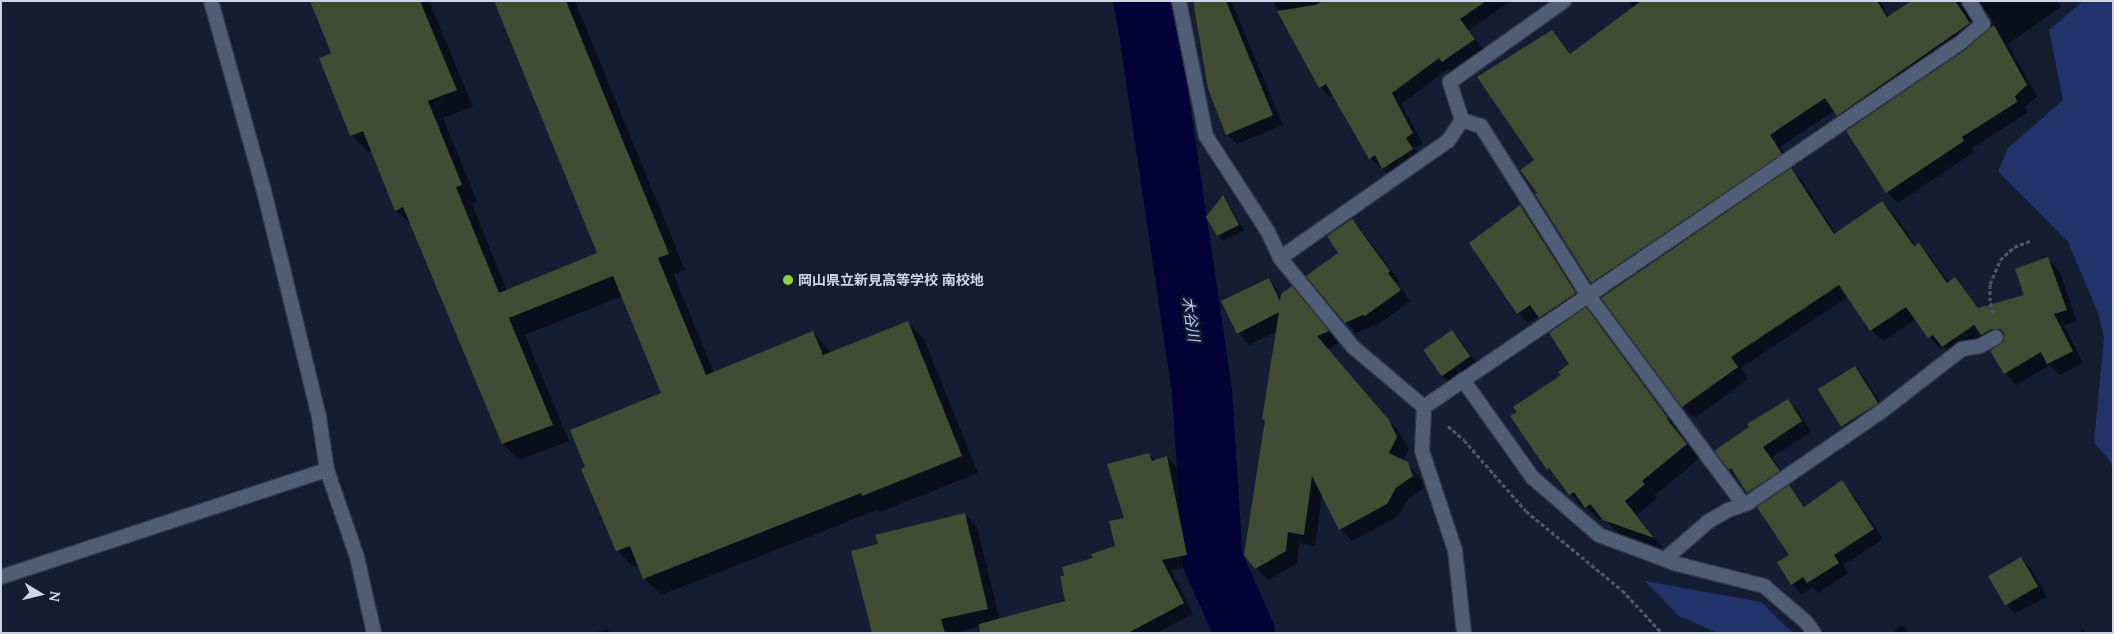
<!DOCTYPE html>
<meta charset="utf-8">
<style>
body{margin:0}
#map{position:relative;width:2114px;height:634px;overflow:hidden;background:#151d33;font-family:Lora,"Noto Sans JP",serif}
div>[style]{position:absolute}
[style*='--x']{left:calc(var(--x)*1px);top:calc(var(--y)*1px);width:calc(var(--w)*1px);rotate:calc(var(--a)*1deg)}
.green>*{inset:0;background:#21326b}
.shadow>*{inset:0;background:#0007}
.river>*{height:60px;margin:-30px;padding:0 30px;transform-origin:30px;border-radius:30px;background:#030336}
.building>*{inset:0;background:#404c33;transform-origin:0 0}
.path>*{height:3px;margin-top:-1.5px;transform-origin:0;background:repeating-linear-gradient(90deg,#4e5569 0 4px,transparent 0 6.5px)}
.roads{filter:drop-shadow(1px 0 #33384a) drop-shadow(-1px 0 #33384a) drop-shadow(0 1px #33384a) drop-shadow(0 -1px #33384a)}
.service>*{height:14px;margin:-7px;padding:0 7px;transform-origin:7px;border-radius:7px;background:#515c75}
.minor>*{height:14px;margin:-7px;padding:0 7px;transform-origin:7px;border-radius:7px;background:#515c75}
.dots>*{width:14px;height:14px;translate:-50% -50%;box-sizing:border-box;border:2px solid #151d33;border-radius:50%}
span{translate:-50% -50%;white-space:nowrap;text-align:center;line-height:1.15;-webkit-text-stroke:4px #151d33;paint-order:stroke}
.poi-label{font-size:14px;color:#cdd4e3;font-weight:700}
.left{translate:0 -50%;text-align:left}
.water-label{font-size:15px;color:#b9c9f2;font-style:italic}
.frame{position:absolute;inset:0;border:2px solid #cdd4e3;pointer-events:none}
.north{position:absolute;left:15px;top:569px;width:50px;height:50px;-webkit-text-stroke:4px #151d33;paint-order:stroke;rotate:99deg;font-size:14px;font-weight:700;line-height:20px;text-align:center;color:#cdd4e3}
.north::after{content:'';display:block;margin:auto;width:18px;height:22px;background:#cdd4e3;clip-path:polygon(50% 0,100% 100%,50% 72%,0 100%)}
</style>
<div id="map">
<div class="green">
<div style="clip-path:polygon(2083px 1px,2113px 1px,2113px 469px,2110px 461px,2094px 442px,2104px 338px,2098px 313px,2068px 242px,1998px 171px,2008px 148px,2063px 100px,2049px 30px)"></div>
<div style="clip-path:polygon(1645px 581px,1761px 602px,1793px 633px,1718px 633px,1679px 616px)"></div>
</div>
<div class="shadow">
<div style="clip-path:polygon(311px 1px,429px 1px,473px 107px,443px 118px,477px 201px,472px 204px,507px 291px,599px 254px,496px 1px,575px 1px,685px 270px,674px 275px,714px 373px,813px 332px,831px 353px,908px 322px,924px 339px,978px 473px,880px 512px,877px 510px,661px 595px,644px 578px,639px 565px,633px 567px,617px 550px,662px 393px,622px 296px,525px 335px,569px 441px,519px 460px,503px 444px,412px 225px,396px 210px,372px 150px,368px 152px,351px 135px,333px 54px)"></div>
<div style="clip-path:polygon(1195px 1px,1231px 1px,1283px 125px,1237px 144px,1227px 134px)"></div>
<div style="clip-path:polygon(1273px 1px,1511px 1px,1469px 30px,1484px 50px,1453px 72px,1449px 68px,1401px 104px,1423px 144px,1415px 148px,1422px 159px,1393px 179px,1370px 158px,1334px 95px,1330px 97px,1320px 87px)"></div>
<div style="clip-path:polygon(1629px 1px,1880px 1px,1889px 16px,1911px 1px,2057px 1px,2061px 7px,2008px 44px,2037px 97px,2025px 107px,2027px 113px,1972px 148px,1974px 152px,1898px 203px,1887px 192px,1848px 131px,1966px 51px,1990px 31px,1993px 24px,1992px 19px,1980px 3px,1972px 7px,1982px 34px,1849px 126px,1835px 110px,1780px 147px,1792px 165px,1603px 293px,1592px 282px,1538px 193px,1536px 160px,1552px 31px,1571px 54px,1634px 8px)"></div>
<div style="clip-path:polygon(1791px 170px,1802px 181px,1836px 234px,1882px 202px,1894px 214px,1916px 246px,1919px 244px,1930px 256px,1949px 283px,1955px 279px,1980px 309px,2025px 296px,2047px 259px,2059px 270px,2077px 321px,2064px 325px,2083px 363px,2060px 375px,2050px 365px,2016px 385px,2005px 373px,2004px 340px,1993px 346px,1955px 357px,1944px 347px,1940px 349px,1916px 319px,1883px 341px,1871px 330px,1848px 297px,1741px 368px,1748px 379px,1695px 418px,1683px 407px,1603px 298px)"></div>
<div style="clip-path:polygon(1223px 196px,1244px 230px,1223px 241px,1218px 236px)"></div>
<div style="clip-path:polygon(1520px 206px,1531px 217px,1586px 304px,1550px 328px,1539px 316px,1528px 323px,1518px 313px)"></div>
<div style="clip-path:polygon(1352px 220px,1362px 231px,1400px 282px,1398px 284px,1410px 301px,1376px 326px,1374px 325px,1356px 333px,1346px 322px,1340px 253px)"></div>
<div style="clip-path:polygon(1269px 279px,1282px 295px,1292px 288px,1339px 343px,1328px 349px,1400px 433px,1409px 449px,1403px 461px,1419px 476px,1424px 488px,1407px 500px,1398px 516px,1352px 541px,1340px 529px,1322px 494px,1315px 546px,1299px 543px,1297px 563px,1268px 580px,1256px 568px,1266px 421px,1263px 418px,1277px 331px,1249px 345px,1238px 333px)"></div>
<div style="clip-path:polygon(1586px 309px,1599px 322px,1681px 432px,1679px 433px,1700px 458px,1655px 495px,1657px 498px,1637px 515px,1664px 549px,1618px 533px,1603px 517px,1599px 520px,1585px 506px,1583px 508px,1548px 469px,1512px 417px,1562px 375px,1571px 365px)"></div>
<div style="clip-path:polygon(1452px 332px,1462px 342px,1479px 367px,1452px 385px,1441px 375px,1425px 350px)"></div>
<div style="clip-path:polygon(1855px 367px,1865px 378px,1887px 414px,1855px 436px,1845px 426px)"></div>
<div style="clip-path:polygon(1788px 401px,1798px 410px,1811px 432px,1772px 457px,1788px 481px,1758px 502px,1730px 469px)"></div>
<div style="clip-path:polygon(1149px 454px,1156px 461px,1167px 457px,1177px 468px,1196px 565px,1171px 570px,1193px 614px,1157px 633px,1011px 633px,1066px 602px,1065px 577px,1116px 547px)"></div>
<div style="clip-path:polygon(1842px 482px,1851px 492px,1883px 539px,1843px 565px,1848px 573px,1818px 593px,1813px 587px,1802px 594px,1792px 584px,1789px 487px,1806px 507px)"></div>
<div style="clip-path:polygon(965px 514px,977px 527px,1000px 621px,954px 633px,873px 633px,879px 545px)"></div>
<div style="clip-path:polygon(2021px 559px,2031px 569px,2047px 597px,2015px 613px,2004px 603px,1990px 576px)"></div>
<div style="clip-path:polygon(1902px 625px,1910px 633px,1892px 633px)"></div>
<div style="clip-path:polygon(607px 629px,611px 633px,594px 633px)"></div>
<div style="clip-path:polygon(2083px 630px,2086px 633px,2078px 633px)"></div>
</div>
<div class="river">
<div style="--x:1143;--y:1;--w:25;--a:78"></div>
<div style="--x:1148;--y:25;--w:371;--a:81.6"></div>
<div style="--x:1202;--y:392;--w:169;--a:86.3"></div>
<div style="--x:1213;--y:561;--w:79;--a:66"></div>
</div>
<div class="building">
<div style="clip-path:polygon(310px 1px,420px 1px,457px 90px,428px 101px,462px 185px,456px 187px,499px 293px,597px 253px,494px 1px,566px 1px,669px 254px,658px 258px,706px 375px,813px 331px,823px 355px,908px 321px,962px 456px,862px 496px,861px 493px,643px 579px,630px 546px,616px 551px,581px 469px,585px 467px,570px 430px,661px 393px,613px 276px,509px 318px,553px 425px,502px 444px,403px 207px,395px 211px,363px 131px,350px 136px,319px 58px,331px 53px)"></div>
<div style="clip-path:polygon(1193px 1px,1226px 1px,1273px 115px,1226px 135px,1208px 89px)"></div>
<div style="clip-path:polygon(1323px 1px,1486px 1px,1460px 19px,1475px 39px,1442px 62px,1439px 58px,1392px 93px,1413px 133px,1406px 138px,1413px 149px,1382px 169px,1375px 155px,1369px 159px,1326px 84px,1319px 88px,1277px 11px,1315px 5px)"></div>
<div style="clip-path:polygon(1641px 1px,1877px 1px,1887px 17px,1911px 1px,1955px 1px,1970px 23px,1837px 116px,1825px 98px,1770px 135px,1782px 154px,1591px 283px,1535px 194px,1537px 193px,1520px 170px,1534px 160px,1477px 77px,1552px 30px,1570px 54px)"></div>
<div style="clip-path:polygon(1994px 25px,2027px 85px,2015px 96px,2017px 102px,1962px 137px,1964px 141px,1886px 193px,1846px 131px,1965px 50px)"></div>
<div style="clip-path:polygon(1791px 168px,1834px 234px,1882px 201px,1914px 246px,1919px 243px,1947px 283px,1955px 277px,1978px 308px,2024px 295px,2015px 269px,2048px 257px,2067px 310px,2054px 314px,2073px 351px,2047px 364px,2041px 352px,2004px 374px,1990px 351px,2004px 341px,2004px 333px,2000px 329px,1992px 329px,1981px 335px,1974px 325px,1942px 347px,1933px 335px,1928px 338px,1906px 307px,1870px 331px,1839px 285px,1731px 357px,1738px 367px,1682px 407px,1601px 298px)"></div>
<div style="clip-path:polygon(1223px 195px,1239px 225px,1217px 236px,1206px 217px)"></div>
<div style="clip-path:polygon(1520px 205px,1576px 293px,1539px 318px,1530px 305px,1517px 314px,1469px 243px)"></div>
<div style="clip-path:polygon(1352px 219px,1390px 271px,1388px 273px,1401px 290px,1365px 316px,1363px 315px,1345px 323px,1306px 276px,1338px 253px,1327px 236px)"></div>
<div style="clip-path:polygon(1269px 278px,1280px 301px,1281px 294px,1292px 286px,1329px 331px,1317px 336px,1389px 420px,1397px 437px,1389px 453px,1408px 462px,1413px 476px,1396px 488px,1387px 504px,1339px 530px,1312px 476px,1304px 535px,1288px 532px,1286px 551px,1255px 569px,1244px 555px,1265px 420px,1262px 419px,1279px 312px,1237px 334px,1221px 301px)"></div>
<div style="clip-path:polygon(1586px 307px,1668px 418px,1667px 419px,1687px 444px,1642px 481px,1645px 484px,1625px 501px,1654px 538px,1603px 520px,1590px 504px,1585px 508px,1574px 492px,1569px 495px,1549px 468px,1547px 470px,1510px 416px,1517px 412px,1513px 407px,1561px 375px,1558px 372px,1569px 364px,1549px 333px)"></div>
<div style="left:1452px;top:330px;width:32px;height:35px;rotate:55deg"></div>
<div style="left:1855px;top:366px;width:44px;height:44px;rotate:58deg"></div>
<div style="clip-path:polygon(1788px 399px,1802px 421px,1763px 447px,1780px 471px,1747px 493px,1731px 468px,1729px 470px,1714px 451px,1749px 427px,1747px 424px)"></div>
<div style="clip-path:polygon(1149px 453px,1152px 461px,1167px 456px,1187px 555px,1162px 560px,1184px 603px,1128px 633px,980px 633px,979px 624px,1065px 601px,1060px 576px,1064px 576px,1062px 567px,1093px 558px,1091px 554px,1115px 546px,1109px 521px,1124px 518px,1107px 464px)"></div>
<div style="clip-path:polygon(1842px 480px,1874px 529px,1834px 555px,1839px 563px,1807px 583px,1803px 577px,1791px 585px,1777px 562px,1789px 555px,1757px 507px,1789px 485px,1804px 507px)"></div>
<div style="clip-path:polygon(965px 513px,988px 609px,941px 619px,945px 633px,872px 633px,851px 551px,878px 544px,875px 535px)"></div>
<div style="left:2021px;top:557px;width:34px;height:38px;rotate:60deg"></div>
</div>
<div class="path">
<div style="--x:1993;--y:313;--w:12;--a:-104"></div>
<div style="--x:1990;--y:301;--w:17;--a:-90"></div>
<div style="--x:1990;--y:284;--w:26;--a:-67"></div>
<div style="--x:2000;--y:260;--w:19;--a:-43"></div>
<div style="--x:2014;--y:247;--w:17;--a:-21"></div>
<div style="--x:1448;--y:426;--w:21;--a:41"></div>
<div style="--x:1464;--y:440;--w:94;--a:48.9"></div>
<div style="--x:1526;--y:511;--w:124;--a:39.5"></div>
<div style="--x:1622;--y:590;--w:59;--a:47.1"></div>
</div>
<div class="roads">
<div class="service">
<div style="--x:1462;--y:120;--w:20;--a:18"></div>
<div style="--x:1481;--y:126;--w:200;--a:57.7"></div>
<div style="--x:1588;--y:295;--w:260;--a:53.4"></div>
<div style="--x:1424;--y:407;--w:648;--a:-34.18"></div>
<div style="--x:1960;--y:43;--w:30;--a:-40"></div>
<div style="--x:1983;--y:24;--w:27;--a:-121"></div>
<div style="--x:1665;--y:559;--w:58;--a:-40.8"></div>
<div style="--x:1709;--y:521;--w:20;--a:-30"></div>
<div style="--x:1726;--y:511;--w:23;--a:-20"></div>
<div style="--x:1748;--y:503;--w:163;--a:-34.5"></div>
<div style="--x:1882;--y:411;--w:101;--a:-37.8"></div>
<div style="--x:1962;--y:349;--w:18;--a:-9"></div>
<div style="--x:1980;--y:346;--w:18;--a:-29"></div>
</div>
<div class="minor">
<div style="--x:211;--y:1;--w:193;--a:74.4"></div>
<div style="--x:263;--y:187;--w:237;--a:76.3"></div>
<div style="--x:319;--y:417;--w:54;--a:81.4"></div>
<div style="--x:327;--y:470;--w:92;--a:71"></div>
<div style="--x:357;--y:557;--w:78;--a:77.4"></div>
<div style="--x:1179;--y:1;--w:138;--a:78.7"></div>
<div style="--x:1206;--y:136;--w:114;--a:57.1"></div>
<div style="--x:1268;--y:232;--w:29;--a:65"></div>
<div style="--x:1280;--y:258;--w:115;--a:50.6"></div>
<div style="--x:1353;--y:347;--w:93;--a:40.2"></div>
<div style="--x:1424;--y:407;--w:44;--a:92.6"></div>
<div style="--x:1422;--y:451;--w:104;--a:71.6"></div>
<div style="--x:1455;--y:550;--w:83;--a:83.8"></div>
<div style="--x:1280;--y:258;--w:205;--a:-34.9"></div>
<div style="--x:1448;--y:141;--w:25;--a:-56"></div>
<div style="--x:1462;--y:120;--w:40;--a:-108"></div>
<div style="--x:1450;--y:82;--w:140;--a:-35.4"></div>
<div style="--x:1463;--y:380;--w:120;--a:54.5"></div>
<div style="--x:1533;--y:478;--w:87;--a:40.8"></div>
<div style="--x:1599;--y:535;--w:83;--a:20.4"></div>
<div style="--x:1677;--y:564;--w:90;--a:14.2"></div>
<div style="--x:1764;--y:586;--w:55;--a:40.6"></div>
<div style="--x:1806;--y:622;--w:14;--a:54"></div>
<div style="--x:1;--y:577;--w:343;--a:-18.2"></div>
</div>
</div>
<div class="dots">
<div style="left:788px;top:280px;background:#94cc3c"></div>
</div>
<div class="poi-label">
<span class="left" style="left:798px;top:280px">岡山県立新見高等学校 南校地</span>
</div>
<div class="water-label">
<span style="left:1191px;top:319px;rotate:81deg">木谷川</span>
</div>
<div class="frame"></div>
<div class="north">N</div>
</div>
